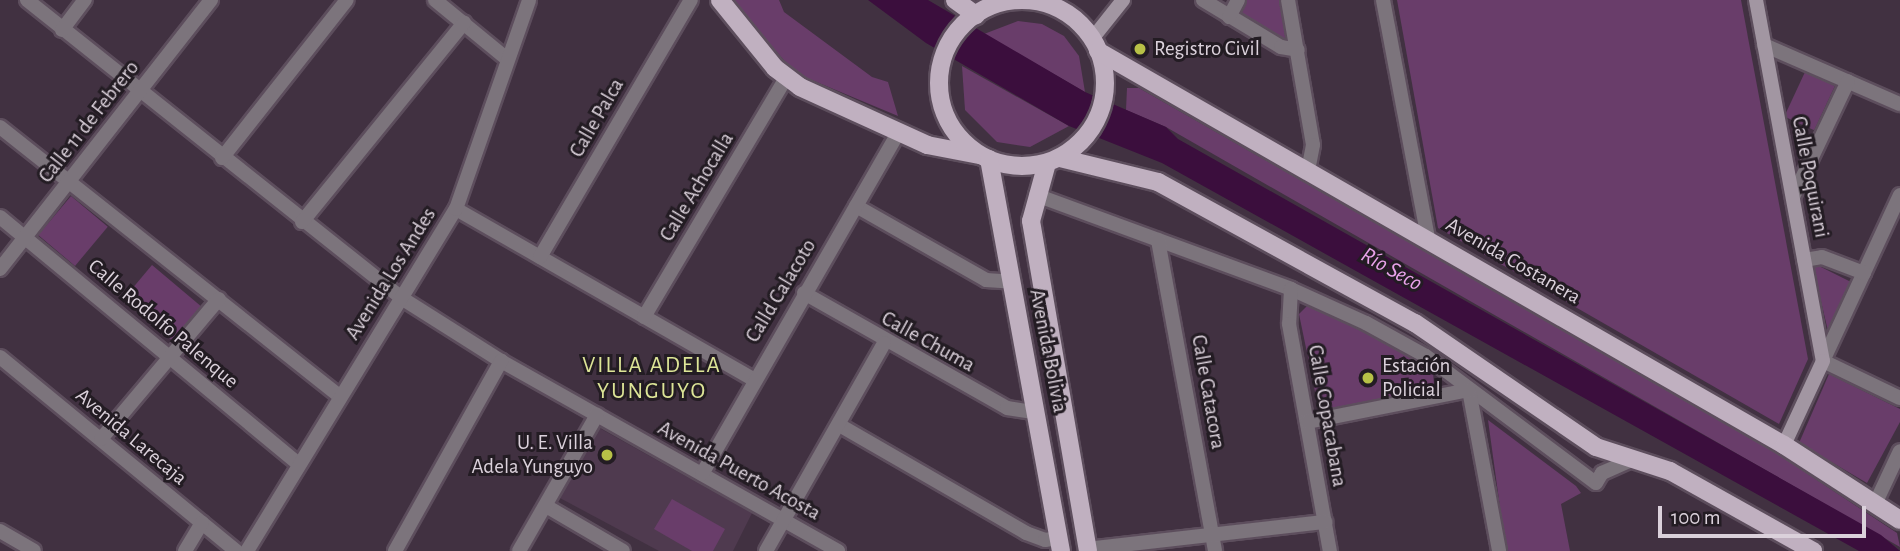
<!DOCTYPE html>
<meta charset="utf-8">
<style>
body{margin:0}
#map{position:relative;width:1900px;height:551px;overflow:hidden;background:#413141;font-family:"Alegreya Sans",sans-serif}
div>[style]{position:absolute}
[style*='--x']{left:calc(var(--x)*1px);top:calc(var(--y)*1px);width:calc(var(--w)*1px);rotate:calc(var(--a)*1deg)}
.built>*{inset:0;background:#4f3a4f}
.green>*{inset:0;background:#693d6a;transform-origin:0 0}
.water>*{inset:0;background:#3b0e3d}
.roads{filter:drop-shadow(2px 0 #5d4e5d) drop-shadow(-2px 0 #5d4e5d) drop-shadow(0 2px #5d4e5d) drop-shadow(0 -2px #5d4e5d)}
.street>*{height:14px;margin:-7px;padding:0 7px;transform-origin:7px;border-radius:7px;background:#7c747c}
.secondary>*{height:14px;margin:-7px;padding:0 7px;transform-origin:7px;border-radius:7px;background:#a296a2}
.primary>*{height:18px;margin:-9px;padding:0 9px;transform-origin:9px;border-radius:9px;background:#c0b0c0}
.primary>.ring{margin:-9px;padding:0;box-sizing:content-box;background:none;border:18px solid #c0b0c0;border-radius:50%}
.dots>*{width:19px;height:19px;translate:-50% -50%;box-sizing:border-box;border:4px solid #231c23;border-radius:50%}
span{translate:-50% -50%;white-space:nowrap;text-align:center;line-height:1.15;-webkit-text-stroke:6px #231c23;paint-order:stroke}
.poi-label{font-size:21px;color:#dbd1db}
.left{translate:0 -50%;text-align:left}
.right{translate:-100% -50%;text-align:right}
.street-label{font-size:21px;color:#dbd1db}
.water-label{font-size:23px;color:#e9a2ea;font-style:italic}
.neighbourhood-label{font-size:23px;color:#dde597;letter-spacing:2px}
.scale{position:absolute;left:1658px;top:506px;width:208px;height:32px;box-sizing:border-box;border:4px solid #dbd1db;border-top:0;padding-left:9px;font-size:21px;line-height:24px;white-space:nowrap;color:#dbd1db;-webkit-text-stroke:5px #231c23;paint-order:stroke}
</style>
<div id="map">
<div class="built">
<div style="clip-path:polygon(585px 420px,752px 513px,733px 551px,659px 551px,545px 490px)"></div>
</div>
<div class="green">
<div style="clip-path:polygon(732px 0,779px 0,784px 12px,872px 77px,888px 82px,898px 116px,795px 73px)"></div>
<div style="clip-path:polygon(1243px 0,1280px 0,1289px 43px,1236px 12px)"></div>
<div style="clip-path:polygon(1397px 0,1741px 0,1808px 359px,1779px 424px,1438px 228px)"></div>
<div style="clip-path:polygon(1018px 21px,1042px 24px,1064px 36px,1079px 56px,1085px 92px,984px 34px)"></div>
<div style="clip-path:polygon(962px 66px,1069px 126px,1030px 147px,997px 142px,965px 110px)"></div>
<div style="left:1805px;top:72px;width:33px;height:49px;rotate:25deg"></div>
<div style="clip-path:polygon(1127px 88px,1139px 88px,1764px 445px,1897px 533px,1900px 547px,1166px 127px,1126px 110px)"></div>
<div style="left:71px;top:196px;width:48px;height:51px;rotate:40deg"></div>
<div style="left:152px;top:265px;width:64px;height:45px;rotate:40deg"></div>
<div style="clip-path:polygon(1817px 265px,1851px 282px,1828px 331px,1813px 267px)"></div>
<div style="clip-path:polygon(1309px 304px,1412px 357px,1433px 372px,1434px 385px,1430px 391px,1319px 411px,1299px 314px)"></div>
<div style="clip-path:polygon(1829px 374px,1900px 409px,1900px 422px,1867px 483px,1799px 443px)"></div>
<div style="clip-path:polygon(1488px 420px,1576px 486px,1581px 493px,1561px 504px,1570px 551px,1506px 551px)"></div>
<div style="clip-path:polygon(672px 499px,725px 529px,713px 551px,692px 551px,654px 529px)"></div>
</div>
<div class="water">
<div style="clip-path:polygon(868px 0,928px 0,1085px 92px,1166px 127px,1178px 139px,1881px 535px,1900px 551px,1859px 551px,1162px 163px,1069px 126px,926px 43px)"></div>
</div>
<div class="roads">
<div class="street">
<div style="--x:27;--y:0;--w:480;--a:38.5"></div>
<div style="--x:403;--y:299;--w:116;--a:32.3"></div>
<div style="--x:501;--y:361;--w:387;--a:29.4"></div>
<div style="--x:435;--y:0;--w:93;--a:39.3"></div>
<div style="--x:1203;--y:0;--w:91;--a:31.1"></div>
<div style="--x:1281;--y:47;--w:17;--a:10"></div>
<div style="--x:1288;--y:0;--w:147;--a:80.2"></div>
<div style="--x:1313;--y:145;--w:26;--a:101"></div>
<div style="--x:1383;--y:0;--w:243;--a:79.3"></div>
<div style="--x:1229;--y:17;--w:19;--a:-62"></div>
<div style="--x:62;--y:30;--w:38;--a:-53"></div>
<div style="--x:1764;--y:45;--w:148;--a:23.5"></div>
<div style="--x:0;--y:127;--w:433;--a:38.4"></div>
<div style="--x:222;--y:158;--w:201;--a:-51.7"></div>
<div style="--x:1036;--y:195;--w:272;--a:20.2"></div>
<div style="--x:1291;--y:289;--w:82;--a:24.4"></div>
<div style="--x:1366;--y:323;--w:68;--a:28.8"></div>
<div style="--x:1426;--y:356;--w:212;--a:36.8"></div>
<div style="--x:1596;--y:483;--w:12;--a:-59"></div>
<div style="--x:1602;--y:473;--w:30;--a:-24"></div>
<div style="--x:1900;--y:195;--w:183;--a:114.9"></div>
<div style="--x:1823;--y:361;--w:85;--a:25.7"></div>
<div style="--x:1793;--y:197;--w:128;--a:-64.6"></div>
<div style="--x:856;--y:206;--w:150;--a:29.6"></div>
<div style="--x:986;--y:280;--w:26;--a:4"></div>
<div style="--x:456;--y:209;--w:342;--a:29.8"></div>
<div style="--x:0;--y:217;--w:388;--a:39.6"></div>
<div style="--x:302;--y:222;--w:257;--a:-50.9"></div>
<div style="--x:1158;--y:240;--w:316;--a:79.6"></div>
<div style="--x:540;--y:257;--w:298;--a:-59.6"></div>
<div style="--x:1804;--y:260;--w:18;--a:-9"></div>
<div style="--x:1822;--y:257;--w:45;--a:20.9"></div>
<div style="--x:0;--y:269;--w:342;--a:-51.9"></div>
<div style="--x:1291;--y:289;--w:35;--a:93"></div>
<div style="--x:1289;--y:324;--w:231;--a:79.8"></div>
<div style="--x:804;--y:293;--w:233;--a:29.5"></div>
<div style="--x:1007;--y:408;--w:30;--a:9"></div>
<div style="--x:644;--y:317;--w:278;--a:-59.3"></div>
<div style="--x:0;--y:357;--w:306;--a:39.4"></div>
<div style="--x:1469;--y:390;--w:164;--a:79.4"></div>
<div style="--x:1307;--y:422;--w:165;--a:-11.2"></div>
<div style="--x:841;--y:426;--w:214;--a:30"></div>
<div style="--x:1026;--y:533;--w:20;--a:20"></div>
<div style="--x:1045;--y:540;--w:14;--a:-8"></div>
<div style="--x:101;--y:439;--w:183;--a:-49.9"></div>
<div style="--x:702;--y:474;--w:396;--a:-60.1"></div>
<div style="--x:1876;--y:502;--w:56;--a:-64.8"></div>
<div style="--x:546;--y:506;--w:89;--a:30.3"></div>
<div style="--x:0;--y:531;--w:39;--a:30"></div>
<div style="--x:1087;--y:549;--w:240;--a:-6.5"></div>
<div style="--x:185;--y:551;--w:33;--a:-59"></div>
<div style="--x:247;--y:551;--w:401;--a:-58.6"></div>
<div style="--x:456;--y:209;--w:221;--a:-70.7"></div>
<div style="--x:395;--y:551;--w:218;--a:-60.8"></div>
<div style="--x:519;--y:551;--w:157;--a:-60.2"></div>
<div style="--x:766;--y:551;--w:239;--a:-60.4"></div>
</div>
<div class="secondary">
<div style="--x:1756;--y:0;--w:367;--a:79.5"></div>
<div style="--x:1823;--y:361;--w:93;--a:114.9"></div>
<div style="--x:1039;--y:2;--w:4;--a:-27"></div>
<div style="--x:1092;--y:39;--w:50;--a:-51.5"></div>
</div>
<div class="primary">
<div style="--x:720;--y:0;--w:87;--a:51"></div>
<div style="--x:775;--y:68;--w:31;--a:37"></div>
<div style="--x:800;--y:87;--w:140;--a:24.5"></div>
<div style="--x:927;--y:145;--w:53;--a:10.9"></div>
<div style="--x:955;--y:0;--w:26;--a:36"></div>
<div class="ring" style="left:939px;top:0;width:148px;height:148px"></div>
<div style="--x:1098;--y:51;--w:791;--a:29.87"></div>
<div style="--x:1784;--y:445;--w:138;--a:32.9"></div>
<div style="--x:1060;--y:158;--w:101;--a:13.8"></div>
<div style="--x:1158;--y:182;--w:293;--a:28.8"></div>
<div style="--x:1415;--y:323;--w:219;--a:34.4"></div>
<div style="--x:1596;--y:447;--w:78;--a:18"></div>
<div style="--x:1670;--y:471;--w:164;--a:29.2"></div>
<div style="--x:989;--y:159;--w:399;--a:79.6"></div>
<div style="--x:1047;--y:163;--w:60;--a:105.4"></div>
<div style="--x:1031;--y:221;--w:335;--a:80.2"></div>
</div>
</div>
<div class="dots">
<div style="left:1140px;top:49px;background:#b7c147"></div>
<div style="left:1368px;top:378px;background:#b7c147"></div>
<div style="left:607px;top:455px;background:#b7c147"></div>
</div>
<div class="poi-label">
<span class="left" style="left:1154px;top:49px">Registro Civil</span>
<span class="left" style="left:1382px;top:378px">Estación<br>Policial</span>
<span class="right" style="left:593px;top:455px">U. E. Villa<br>Adela Yunguyo</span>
</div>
<div class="street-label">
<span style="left:597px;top:118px;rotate:-60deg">Calle Palca</span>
<span style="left:89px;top:122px;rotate:-52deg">Calle 11 de Febrero</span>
<span style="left:1810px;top:177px;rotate:79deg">Calle Poquirani</span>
<span style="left:697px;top:187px;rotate:-59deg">Calle Achocalla</span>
<span style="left:1513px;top:261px;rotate:30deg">Avenida Costanera</span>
<span style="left:391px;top:274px;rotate:-58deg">Avenida Los Andes</span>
<span style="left:781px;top:291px;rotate:-59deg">Calld Calacoto</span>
<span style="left:163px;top:324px;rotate:40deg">Calle Rodolfo Palenque</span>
<span style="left:928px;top:342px;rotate:29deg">Calle Chuma</span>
<span style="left:1048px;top:351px;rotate:79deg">Avenida Bolivia</span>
<span style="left:1208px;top:392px;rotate:80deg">Calle Catacora</span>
<span style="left:1327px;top:416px;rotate:80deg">Calle Copacabana</span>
<span style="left:131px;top:437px;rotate:40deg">Avenida Larecaja</span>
<span style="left:739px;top:471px;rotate:29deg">Avenida Puerto Acosta</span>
</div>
<div class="water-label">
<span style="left:1391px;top:270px;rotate:29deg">Río Seco</span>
</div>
<div class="neighbourhood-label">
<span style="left:652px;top:379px">VILLA ADELA<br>YUNGUYO</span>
</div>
<div class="scale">100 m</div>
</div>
